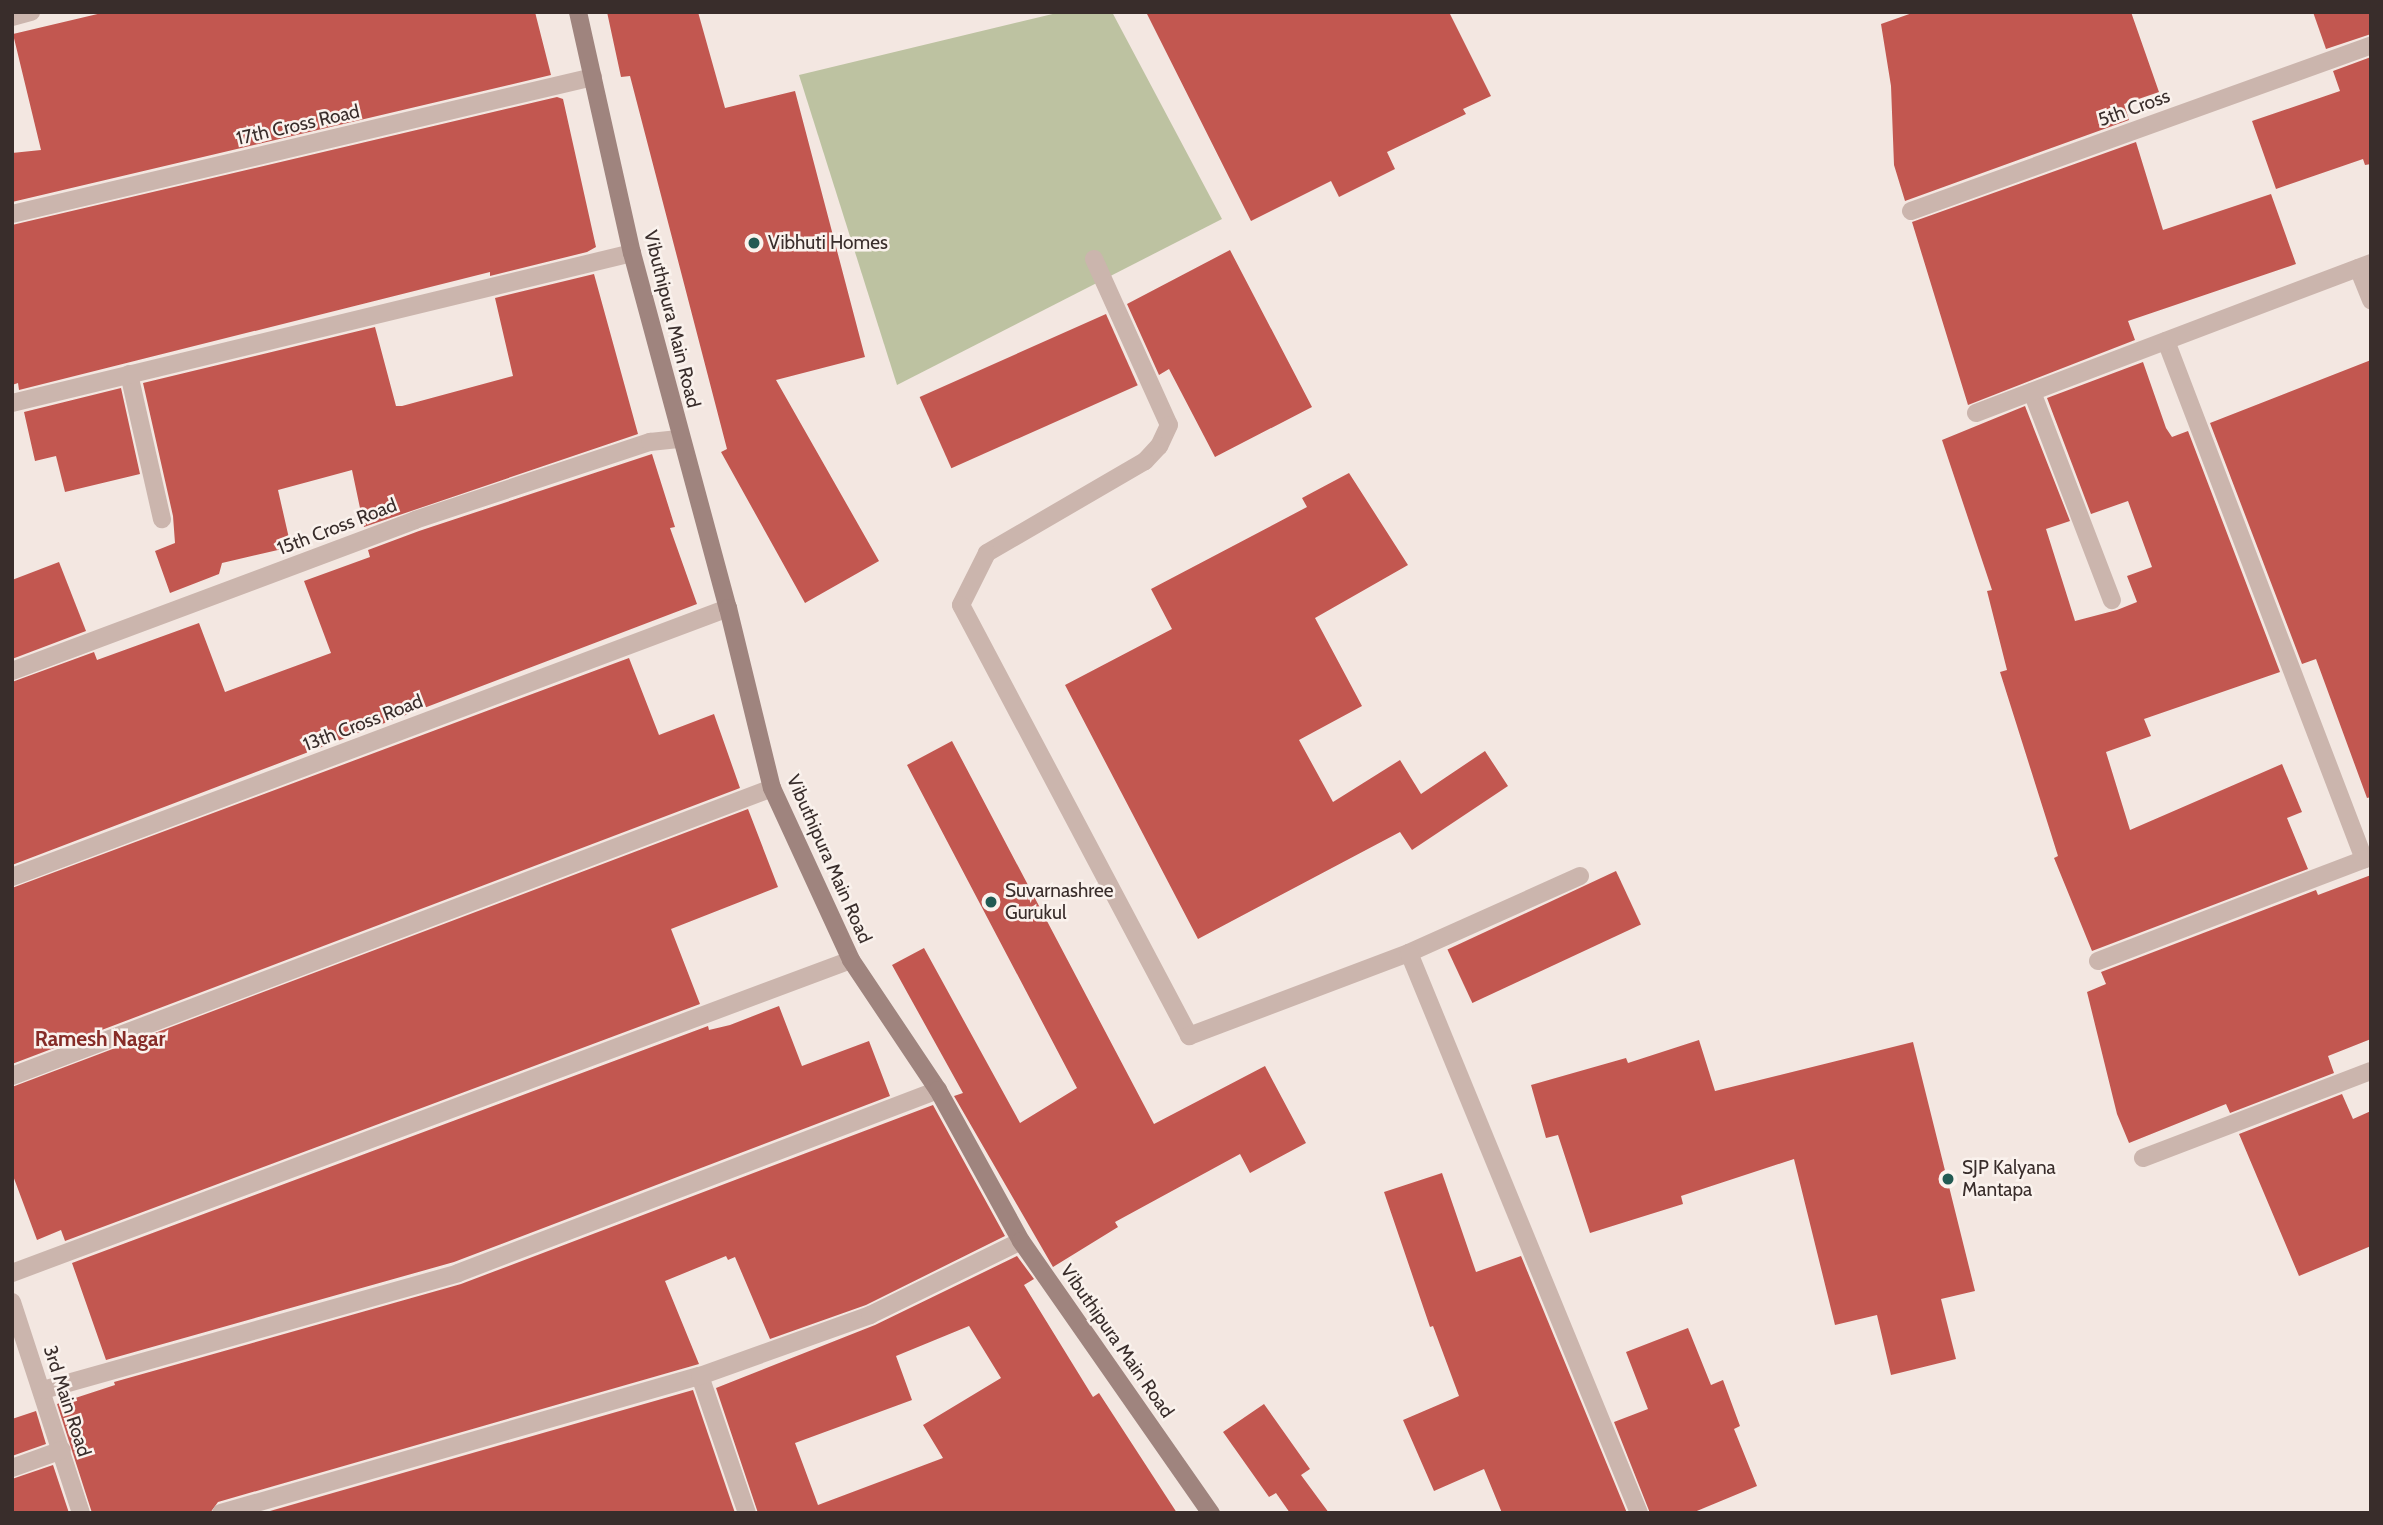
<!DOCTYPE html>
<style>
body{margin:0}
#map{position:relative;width:2383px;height:1525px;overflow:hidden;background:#f3e7e1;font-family:Cabin,sans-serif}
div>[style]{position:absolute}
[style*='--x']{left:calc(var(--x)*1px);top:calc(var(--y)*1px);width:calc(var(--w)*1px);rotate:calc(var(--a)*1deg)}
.green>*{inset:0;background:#bdc2a1}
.building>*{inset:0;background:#c25750;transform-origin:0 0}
.lane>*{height:18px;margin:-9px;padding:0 9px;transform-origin:9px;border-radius:9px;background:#cbb5ad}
.street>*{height:18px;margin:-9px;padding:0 9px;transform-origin:9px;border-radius:9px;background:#cbb5ad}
.secondary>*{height:18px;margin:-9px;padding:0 9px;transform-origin:9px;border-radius:9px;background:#9f847e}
.dots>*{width:19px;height:19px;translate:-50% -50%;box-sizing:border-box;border:4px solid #faf2ed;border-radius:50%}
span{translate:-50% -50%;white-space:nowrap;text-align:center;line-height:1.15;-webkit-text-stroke:5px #faf2ed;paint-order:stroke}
.street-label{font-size:19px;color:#392d2b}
.poi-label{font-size:19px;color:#392d2b}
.left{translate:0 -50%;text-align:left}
.neighbourhood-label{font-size:21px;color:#862c27;font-weight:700}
.frame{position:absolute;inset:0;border:14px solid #392d2b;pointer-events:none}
</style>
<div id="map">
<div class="green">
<div style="clip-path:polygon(1061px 12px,1112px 12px,1222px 219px,897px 385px,799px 75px)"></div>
</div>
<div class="building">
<div style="clip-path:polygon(106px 12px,535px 12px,551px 75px,12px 202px,12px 153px,41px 150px,13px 34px)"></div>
<div style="clip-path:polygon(607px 12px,698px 12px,725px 108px,795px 91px,865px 357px,776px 380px,879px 561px,805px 603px,721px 452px,727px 449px,630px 76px,621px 77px)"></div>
<div style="clip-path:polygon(1146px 12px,1449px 12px,1491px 96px,1463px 109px,1466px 114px,1387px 152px,1395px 169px,1339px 197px,1331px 181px,1251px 221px)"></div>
<div style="clip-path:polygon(1915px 12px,2131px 12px,2159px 92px,2124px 104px,2129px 120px,1905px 201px,1894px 165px,1891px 86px,1881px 24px)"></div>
<div style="clip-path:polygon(2313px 12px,2371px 12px,2371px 34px,2326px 49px)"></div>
<div style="clip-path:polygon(2371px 57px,2371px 164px,2365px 165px,2363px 159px,2276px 189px,2252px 121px,2340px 91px,2333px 71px)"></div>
<div style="clip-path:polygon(557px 97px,563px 99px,596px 247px,587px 252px,490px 276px,490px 272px,19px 390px,18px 383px,12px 385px,12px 225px)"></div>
<div style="clip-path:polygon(2136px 142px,2163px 230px,2271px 194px,2296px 264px,2128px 321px,2135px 340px,1968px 405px,1912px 222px)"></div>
<div style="clip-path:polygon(1230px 250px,1312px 407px,1215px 457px,1169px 369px,1159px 375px,1127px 304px)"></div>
<div style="clip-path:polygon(594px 274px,638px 434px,364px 527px,352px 470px,278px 490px,291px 547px,222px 563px,219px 574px,170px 593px,155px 551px,175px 543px,173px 516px,143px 383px,375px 327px,396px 406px,402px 406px,513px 376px,495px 298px)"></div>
<div style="left:1106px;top:314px;width:78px;height:204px;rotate:66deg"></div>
<div style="clip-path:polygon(2371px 360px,2371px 797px,2367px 798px,2316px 659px,2302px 664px,2210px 423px)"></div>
<div style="clip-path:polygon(2143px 362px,2166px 428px,2172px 437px,2188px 431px,2280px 672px,2144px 719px,2151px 736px,2106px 752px,2130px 830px,2282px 764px,2302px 812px,2287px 818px,2308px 869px,2092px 951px,2054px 858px,2058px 856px,2000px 672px,2007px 670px,1987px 591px,1992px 590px,1942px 440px,2025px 406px,2070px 521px,2046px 529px,2075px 621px,2117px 610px,2137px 602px,2127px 576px,2152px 567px,2128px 501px,2091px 514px,2047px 398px)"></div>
<div style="clip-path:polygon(121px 388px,140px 474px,65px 492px,56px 456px,35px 461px,24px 412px)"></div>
<div style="clip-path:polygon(652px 454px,675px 527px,670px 528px,697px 604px,12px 865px,12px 682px,94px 652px,97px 660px,199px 623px,225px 692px,331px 653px,304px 581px,370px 557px,368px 550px,419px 531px)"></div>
<div style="clip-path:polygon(1349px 473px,1408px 565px,1315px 618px,1362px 706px,1299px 740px,1333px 802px,1400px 760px,1421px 794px,1485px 751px,1508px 786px,1412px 850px,1400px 832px,1198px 939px,1065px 685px,1172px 629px,1151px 589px,1307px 507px,1302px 498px)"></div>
<div style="clip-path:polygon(59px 562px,86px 631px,12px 659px,12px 580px)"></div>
<div style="clip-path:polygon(629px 658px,659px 735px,714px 714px,740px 788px,12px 1064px,12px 888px)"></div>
<div style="clip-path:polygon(952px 741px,1154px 1124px,1265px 1066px,1306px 1143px,1250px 1173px,1240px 1154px,1115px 1222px,1118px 1227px,1053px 1267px,954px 1096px,963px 1093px,892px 965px,924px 948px,1020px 1123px,1077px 1088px,907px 765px)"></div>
<div style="clip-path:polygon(748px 809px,778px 887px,671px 929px,700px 1004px,65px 1241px,61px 1230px,37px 1240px,12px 1173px,12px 1087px)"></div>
<div style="left:1616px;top:871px;width:59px;height:186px;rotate:65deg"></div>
<div style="clip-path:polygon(2371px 875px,2371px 1039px,2328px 1056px,2334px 1073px,2230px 1113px,2226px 1104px,2129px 1143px,2117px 1114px,2087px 992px,2106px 984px,2101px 972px,2316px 890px,2318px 895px)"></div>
<div style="clip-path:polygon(779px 1006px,802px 1066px,869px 1041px,890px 1096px,454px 1262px,106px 1360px,72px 1263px,708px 1026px,709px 1030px,730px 1025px)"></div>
<div style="clip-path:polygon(1699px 1040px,1715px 1091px,1913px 1042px,1975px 1291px,1941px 1299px,1956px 1359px,1891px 1375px,1877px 1315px,1835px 1325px,1794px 1159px,1681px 1196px,1683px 1204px,1590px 1233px,1558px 1135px,1546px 1138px,1531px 1085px,1626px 1058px,1628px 1063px)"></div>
<div style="clip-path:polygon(2342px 1094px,2353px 1119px,2371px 1111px,2371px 1246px,2299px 1276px,2239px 1134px)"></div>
<div style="clip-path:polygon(933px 1105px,1005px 1236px,866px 1305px,770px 1339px,735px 1257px,728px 1260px,726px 1256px,665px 1281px,699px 1364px,218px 1502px,210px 1513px,92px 1513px,57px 1404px,115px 1385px,114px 1382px,461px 1284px)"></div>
<div style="clip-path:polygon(1442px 1173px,1476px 1272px,1521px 1256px,1627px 1513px,1502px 1513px,1484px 1469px,1434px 1491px,1403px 1420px,1459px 1396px,1433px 1326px,1430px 1327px,1384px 1192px)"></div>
<div style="clip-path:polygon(evenodd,1017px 1256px,1034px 1279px,1024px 1285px,1093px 1397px,1099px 1393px,1177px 1513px,758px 1513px,716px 1388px,875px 1325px,1017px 1256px,969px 1326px,1001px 1378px,923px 1425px,943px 1458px,818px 1505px,795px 1443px,912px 1400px,896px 1356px,969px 1326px)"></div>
<div style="clip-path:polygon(1688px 1328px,1711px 1385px,1723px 1380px,1740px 1426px,1734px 1429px,1757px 1486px,1692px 1513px,1650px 1513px,1614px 1422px,1648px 1409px,1626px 1352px)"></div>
<div style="clip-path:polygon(693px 1390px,735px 1513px,263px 1513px)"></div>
<div style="clip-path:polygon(1264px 1404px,1310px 1469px,1301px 1475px,1329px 1513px,1290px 1513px,1276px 1493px,1269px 1497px,1223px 1432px)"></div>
<div style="clip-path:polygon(36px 1411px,46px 1444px,12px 1456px,12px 1419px)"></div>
<div style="clip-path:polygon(53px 1465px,69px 1513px,12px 1513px,12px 1479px)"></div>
</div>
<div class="lane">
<div style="--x:1094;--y:259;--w:182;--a:65.7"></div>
<div style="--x:1169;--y:425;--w:23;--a:115"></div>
<div style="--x:1159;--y:446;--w:21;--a:133"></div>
<div style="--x:1145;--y:461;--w:183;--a:149.8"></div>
<div style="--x:987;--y:553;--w:58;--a:116.6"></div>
<div style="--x:961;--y:605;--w:488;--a:62.1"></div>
<div style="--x:1189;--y:1036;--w:235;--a:-20.7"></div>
</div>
<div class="street">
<div style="--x:12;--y:17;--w:20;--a:-15"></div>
<div style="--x:1911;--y:211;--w:489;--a:-19.8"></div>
<div style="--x:12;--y:214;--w:597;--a:-13.27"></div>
<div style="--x:2358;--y:268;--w:35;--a:68"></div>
<div style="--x:2166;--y:341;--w:555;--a:69.08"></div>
<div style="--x:129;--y:374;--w:149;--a:77.2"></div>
<div style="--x:2032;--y:392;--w:223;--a:69"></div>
<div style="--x:12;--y:403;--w:638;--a:-13.6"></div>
<div style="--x:1976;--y:413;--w:423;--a:-20.8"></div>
<div style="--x:12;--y:671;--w:430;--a:-20.5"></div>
<div style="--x:415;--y:520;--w:248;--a:-18.4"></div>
<div style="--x:650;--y:442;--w:31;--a:-6"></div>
<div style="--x:1580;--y:876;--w:188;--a:155.8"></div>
<div style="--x:1409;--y:953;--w:605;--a:67.67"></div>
<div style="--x:12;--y:877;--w:765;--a:-20.59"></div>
<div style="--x:2098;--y:961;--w:292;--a:-20.9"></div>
<div style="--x:12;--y:1076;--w:813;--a:-20.75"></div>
<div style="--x:2143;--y:1158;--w:244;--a:-20.9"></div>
<div style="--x:12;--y:1273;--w:895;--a:-20.46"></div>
<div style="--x:12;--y:1302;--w:222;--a:71.9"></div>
<div style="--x:700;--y:1376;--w:145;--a:71.1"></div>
<div style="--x:43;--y:1390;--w:431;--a:-15.7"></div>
<div style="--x:458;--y:1273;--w:514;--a:-20.87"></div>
<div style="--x:12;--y:1468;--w:53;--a:-19.8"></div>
<div style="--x:221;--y:1513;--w:498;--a:-16"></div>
<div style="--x:700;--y:1376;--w:181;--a:-19.7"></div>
<div style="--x:870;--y:1315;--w:168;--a:-26.1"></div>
</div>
<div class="secondary">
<div style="--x:578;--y:12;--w:247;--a:77.4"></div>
<div style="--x:632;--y:253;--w:368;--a:74.9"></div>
<div style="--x:728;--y:608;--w:185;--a:76.3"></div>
<div style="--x:772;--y:788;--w:189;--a:65.3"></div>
<div style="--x:851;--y:960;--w:156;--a:56.2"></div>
<div style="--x:938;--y:1090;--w:172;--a:61.2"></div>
<div style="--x:1021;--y:1241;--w:332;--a:55.1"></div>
</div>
<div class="dots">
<div style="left:754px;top:243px;background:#225a53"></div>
<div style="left:991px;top:902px;background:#225a53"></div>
<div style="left:1948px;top:1179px;background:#225a53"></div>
</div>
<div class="street-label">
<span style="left:2134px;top:108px;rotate:-20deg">5th Cross</span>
<span style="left:298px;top:125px;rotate:-13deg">17th Cross Road</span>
<span style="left:672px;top:319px;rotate:76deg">Vibuthipura Main Road</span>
<span style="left:337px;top:527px;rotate:-21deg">15th Cross Road</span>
<span style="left:363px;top:723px;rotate:-21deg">13th Cross Road</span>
<span style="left:829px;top:859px;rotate:66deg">Vibuthipura Main Road</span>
<span style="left:1117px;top:1341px;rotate:55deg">Vibuthipura Main Road</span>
<span style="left:67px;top:1401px;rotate:72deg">3rd Main Road</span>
</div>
<div class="poi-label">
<span class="left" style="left:768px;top:243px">Vibhuti Homes</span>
<span class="left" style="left:1005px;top:902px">Suvarnashree<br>Gurukul</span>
<span class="left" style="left:1962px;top:1179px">SJP Kalyana<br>Mantapa</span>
</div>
<div class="neighbourhood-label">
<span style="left:100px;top:1039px">Ramesh Nagar</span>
</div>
<div class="frame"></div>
</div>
